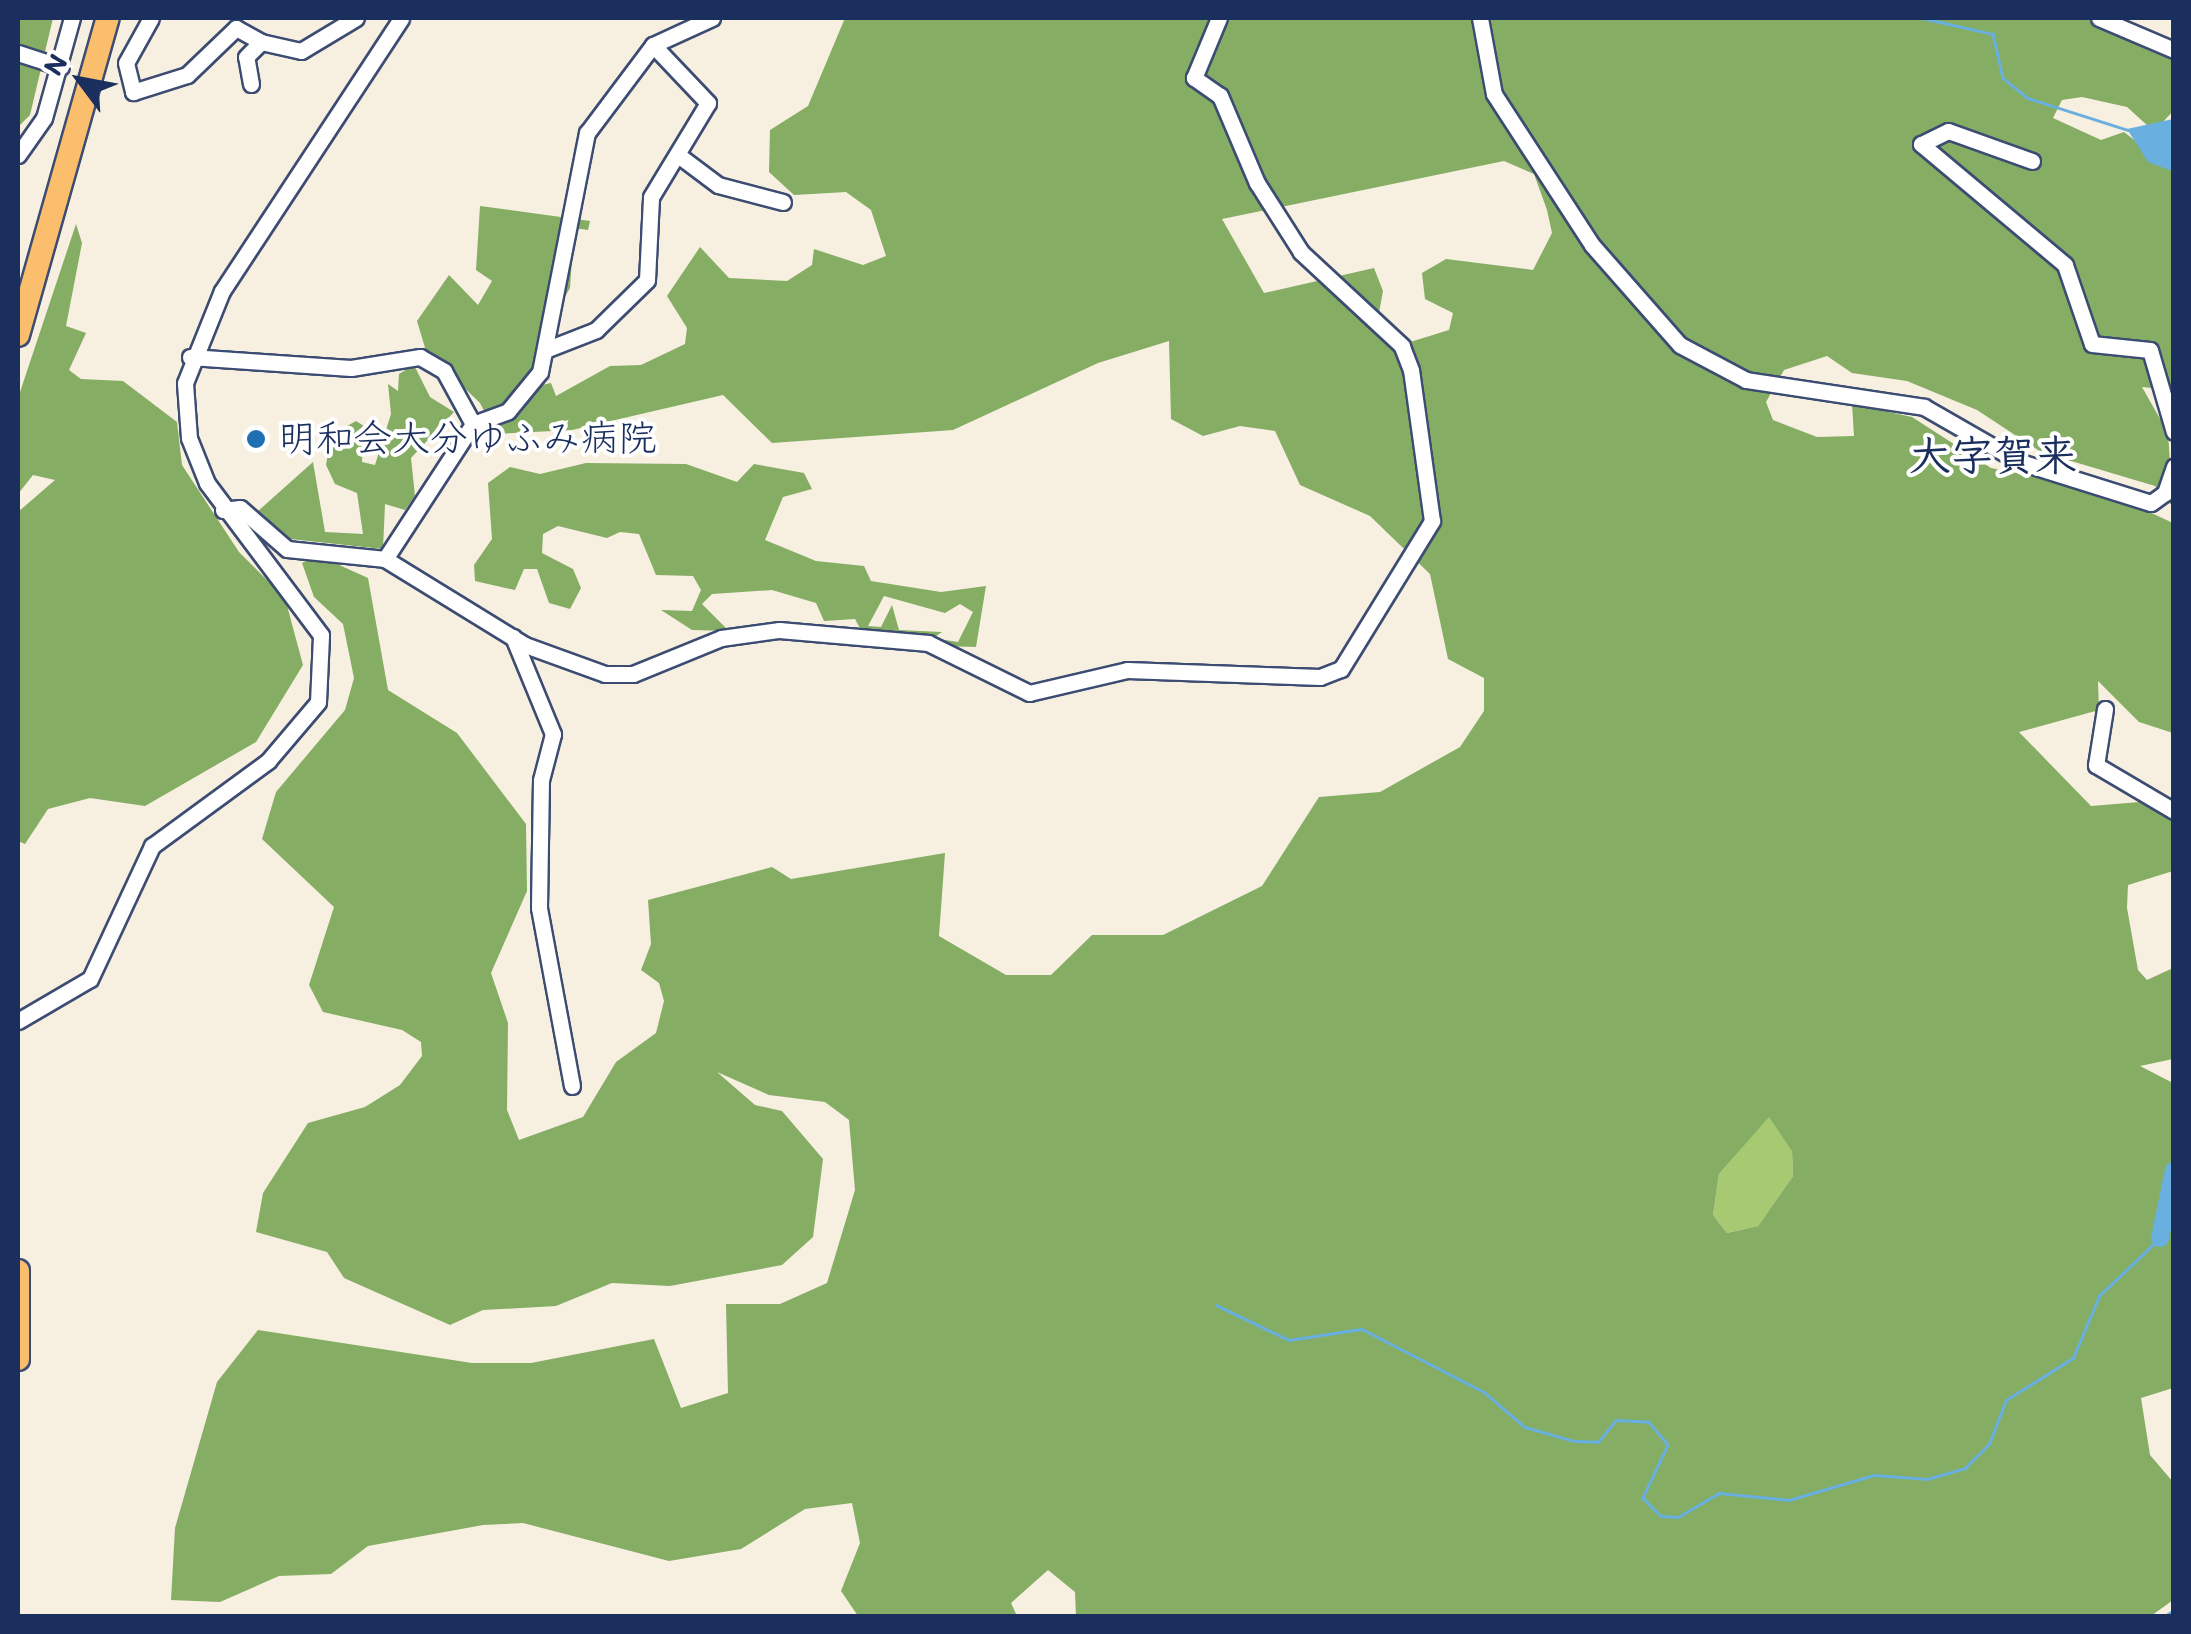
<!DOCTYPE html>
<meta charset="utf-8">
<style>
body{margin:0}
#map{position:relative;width:2191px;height:1634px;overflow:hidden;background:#f7efe0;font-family:Itim,"Klee One",sans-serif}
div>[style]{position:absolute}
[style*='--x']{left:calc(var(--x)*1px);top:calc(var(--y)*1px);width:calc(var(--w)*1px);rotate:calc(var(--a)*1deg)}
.green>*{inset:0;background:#a7c972}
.forest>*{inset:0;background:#85ad64}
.water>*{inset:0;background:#69afdf}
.stream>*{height:2.5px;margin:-1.25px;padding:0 1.25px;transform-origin:1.25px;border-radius:1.25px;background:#69afdf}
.river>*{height:18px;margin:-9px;padding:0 9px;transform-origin:9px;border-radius:9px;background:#69afdf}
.roads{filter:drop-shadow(2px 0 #3c4c72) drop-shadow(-2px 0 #3c4c72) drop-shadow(0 2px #3c4c72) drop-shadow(0 -2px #3c4c72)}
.minor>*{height:15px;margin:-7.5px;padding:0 7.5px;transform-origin:7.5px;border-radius:7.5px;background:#fff}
.highway>*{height:22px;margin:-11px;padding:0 11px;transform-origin:11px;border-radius:11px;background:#fabe6d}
.dots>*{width:28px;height:28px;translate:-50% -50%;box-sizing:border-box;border:5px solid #fff;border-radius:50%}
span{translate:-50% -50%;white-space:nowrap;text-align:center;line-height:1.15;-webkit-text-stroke:8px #fff;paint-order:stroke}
.poi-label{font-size:38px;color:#1b2f5e}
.left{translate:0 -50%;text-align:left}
.quarter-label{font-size:42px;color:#1b2f5e;font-weight:700}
.frame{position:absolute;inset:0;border:20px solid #1b2f5e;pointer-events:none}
.north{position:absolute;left:30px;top:30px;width:100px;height:100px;-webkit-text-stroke:8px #fff;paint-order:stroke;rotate:302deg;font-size:28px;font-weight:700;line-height:40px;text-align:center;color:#1b2f5e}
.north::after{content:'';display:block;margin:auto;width:35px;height:45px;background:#1b2f5e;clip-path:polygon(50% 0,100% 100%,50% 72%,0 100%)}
</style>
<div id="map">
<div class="green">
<div style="clip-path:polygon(1769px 1116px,1792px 1150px,1793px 1176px,1758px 1226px,1727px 1233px,1713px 1215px,1719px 1174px)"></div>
</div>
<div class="forest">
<div style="clip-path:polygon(18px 18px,53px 18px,30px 115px,18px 127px)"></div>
<div style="clip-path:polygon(evenodd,845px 18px,2087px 18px,2173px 57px,2173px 111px,2162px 123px,2148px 126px,2127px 107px,2082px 97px,2062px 100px,2053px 118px,2101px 140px,2124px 132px,2173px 170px,2173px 390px,2142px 387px,2168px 433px,2173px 507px,2155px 486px,2041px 452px,1977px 410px,1907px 381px,1852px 373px,1827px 356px,1784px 370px,1766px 402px,1773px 420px,1817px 437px,1854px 436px,1852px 404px,1912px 417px,1991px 468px,2102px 490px,2173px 523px,2173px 733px,2139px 722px,2098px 681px,2099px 710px,2019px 732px,2091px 806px,2140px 802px,2173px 817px,2173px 871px,2128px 885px,2127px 908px,2138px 970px,2147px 980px,2173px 968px,2173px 1059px,2140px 1066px,2173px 1083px,2173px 1388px,2141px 1398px,2150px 1455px,2173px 1482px,2173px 1600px,2151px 1616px,1076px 1616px,1075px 1592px,1048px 1570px,1011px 1603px,1017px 1616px,858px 1616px,841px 1591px,860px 1543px,852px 1503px,805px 1509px,741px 1549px,669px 1561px,523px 1523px,483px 1525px,368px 1546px,331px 1574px,279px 1576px,220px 1602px,171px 1600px,175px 1528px,217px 1382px,258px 1330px,472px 1363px,531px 1363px,654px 1339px,681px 1408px,728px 1393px,726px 1304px,780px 1304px,827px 1283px,855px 1190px,849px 1120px,825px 1102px,769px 1095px,717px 1072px,755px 1105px,782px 1111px,823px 1159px,813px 1237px,782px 1265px,670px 1286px,612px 1283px,556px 1306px,483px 1310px,450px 1325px,344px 1278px,327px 1252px,256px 1232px,263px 1193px,308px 1123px,365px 1107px,400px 1085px,422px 1056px,421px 1042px,402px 1030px,323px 1012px,309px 985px,334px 907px,262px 839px,276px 792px,345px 710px,354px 678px,343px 624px,314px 597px,302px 563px,317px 555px,368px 578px,388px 690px,457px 733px,526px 824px,527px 891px,491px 973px,508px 1023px,507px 1110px,519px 1140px,583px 1117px,616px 1062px,656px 1033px,664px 1001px,659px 983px,641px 970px,651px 944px,648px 900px,772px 867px,791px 879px,945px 853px,939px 936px,1006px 975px,1051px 975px,1092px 935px,1163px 935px,1262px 886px,1319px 797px,1380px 792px,1460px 747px,1484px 711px,1484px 678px,1448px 659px,1430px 574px,1370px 516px,1300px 485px,1275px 431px,1240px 426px,1203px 436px,1171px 419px,1169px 341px,1098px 363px,953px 430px,772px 443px,723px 395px,572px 430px,496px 434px,480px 403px,426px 351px,417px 321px,449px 275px,478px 305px,492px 281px,476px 270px,480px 206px,590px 221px,588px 230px,574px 228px,570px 288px,538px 342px,532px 381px,507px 398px,510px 417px,542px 385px,551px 383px,556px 396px,610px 366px,641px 365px,685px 344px,687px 328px,667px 296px,700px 247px,729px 278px,787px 281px,812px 265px,814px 249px,863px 265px,886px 256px,871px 210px,846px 192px,794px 195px,769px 172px,770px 130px,808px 106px,845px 18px,1504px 161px,1534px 174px,1547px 210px,1552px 233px,1533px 270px,1446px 259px,1422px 273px,1425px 299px,1453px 313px,1449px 330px,1394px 347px,1376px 329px,1383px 291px,1374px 268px,1264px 293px,1222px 219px,1504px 161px,845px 18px,1769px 1117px,1792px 1151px,1793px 1176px,1758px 1226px,1727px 1233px,1713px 1215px,1719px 1174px,1769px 1117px)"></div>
<div style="clip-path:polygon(76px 224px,82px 243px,66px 326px,86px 333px,69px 370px,81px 379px,123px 381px,177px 422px,182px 465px,239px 552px,285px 598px,303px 665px,256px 742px,145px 806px,90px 798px,48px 809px,25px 844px,18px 841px,18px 512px,55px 480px,33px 475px,18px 494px,18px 398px)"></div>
<div style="clip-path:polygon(414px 365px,430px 397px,454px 412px,411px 458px,415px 496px,405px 510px,385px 504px,383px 549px,281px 538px,257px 512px,313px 462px,325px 532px,363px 534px,357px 493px,335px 484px,326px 465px,331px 435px,356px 421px,364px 426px,362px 462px,375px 465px,391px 414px,388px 384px,398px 391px,399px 374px)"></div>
<div style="clip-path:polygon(586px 463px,686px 464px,737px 482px,754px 464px,804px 473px,812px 489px,783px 497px,765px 540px,816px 561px,864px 566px,871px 581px,941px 592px,986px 586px,976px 647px,940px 646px,939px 639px,958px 642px,973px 612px,960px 604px,945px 613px,884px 596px,868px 626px,881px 627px,892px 605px,899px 630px,942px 632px,929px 641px,862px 632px,855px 619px,824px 621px,816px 603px,772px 590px,712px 594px,702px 604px,729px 631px,692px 630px,661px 610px,692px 611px,701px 590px,693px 576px,656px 575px,639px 534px,620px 532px,607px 538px,558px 526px,543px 534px,542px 553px,573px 569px,581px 588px,570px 609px,549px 603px,537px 569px,524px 569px,515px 590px,475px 581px,474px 565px,492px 539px,488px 483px,510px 467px,540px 474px)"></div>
</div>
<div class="water">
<div style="clip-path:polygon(2173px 119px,2174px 161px,2172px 171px,2148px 162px,2127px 129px)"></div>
</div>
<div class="stream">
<div style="--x:1922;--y:18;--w:73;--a:12.7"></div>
<div style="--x:1993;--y:34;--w:45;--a:77.2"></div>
<div style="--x:2003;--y:78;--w:32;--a:39"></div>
<div style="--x:2028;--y:98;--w:105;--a:17.7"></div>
<div style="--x:1216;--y:1305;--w:81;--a:25.6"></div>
<div style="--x:1289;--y:1340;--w:74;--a:-8.6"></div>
<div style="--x:1362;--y:1329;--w:137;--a:27.3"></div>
<div style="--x:1484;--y:1392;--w:54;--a:40.5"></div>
<div style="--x:1525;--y:1427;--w:51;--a:15.9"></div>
<div style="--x:1574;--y:1441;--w:24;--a:2"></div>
<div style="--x:1598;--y:1442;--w:28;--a:-51"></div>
<div style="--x:1616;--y:1420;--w:33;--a:3"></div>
<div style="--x:1649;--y:1422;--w:30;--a:50"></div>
<div style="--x:1668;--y:1445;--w:59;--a:115.3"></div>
<div style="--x:1643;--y:1498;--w:25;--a:45"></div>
<div style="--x:1661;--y:1516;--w:17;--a:3"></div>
<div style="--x:1678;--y:1517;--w:48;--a:-30.3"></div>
<div style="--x:1719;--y:1493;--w:70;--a:5.7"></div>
<div style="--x:1789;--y:1500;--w:89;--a:-16.4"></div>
<div style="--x:1874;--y:1475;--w:53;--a:4.3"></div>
<div style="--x:1927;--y:1479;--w:40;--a:-16"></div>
<div style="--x:1965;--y:1468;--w:34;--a:-45"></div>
<div style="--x:1989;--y:1444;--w:47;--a:-68.9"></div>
<div style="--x:2006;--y:1400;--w:79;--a:-32.1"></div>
<div style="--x:2073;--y:1358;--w:67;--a:-67.2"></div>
<div style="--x:2099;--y:1296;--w:84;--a:-43.6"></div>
<div style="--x:2165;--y:1616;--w:11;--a:-34"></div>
</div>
<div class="river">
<div style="--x:2160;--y:1238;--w:69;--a:-78.4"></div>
</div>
<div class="roads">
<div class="minor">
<div style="--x:151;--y:18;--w:51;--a:119.1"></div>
<div style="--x:126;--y:63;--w:30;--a:76"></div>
<div style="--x:133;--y:92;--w:57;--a:-17.5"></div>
<div style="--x:187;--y:75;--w:68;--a:-43.8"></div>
<div style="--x:236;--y:28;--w:29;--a:29"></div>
<div style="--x:1480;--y:18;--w:77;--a:79.6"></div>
<div style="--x:1494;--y:94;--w:180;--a:57"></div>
<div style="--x:1592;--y:245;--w:133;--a:48.7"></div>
<div style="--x:1680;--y:345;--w:75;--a:27.9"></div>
<div style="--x:1746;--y:380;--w:180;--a:8.6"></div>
<div style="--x:1924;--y:407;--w:111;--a:29.8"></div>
<div style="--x:2020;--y:462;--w:137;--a:17.4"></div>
<div style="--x:2151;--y:503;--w:17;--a:-36"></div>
<div style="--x:2165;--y:493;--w:28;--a:-71"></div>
<div style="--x:2099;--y:18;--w:82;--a:23.1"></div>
<div style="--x:18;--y:53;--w:45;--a:18"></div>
<div style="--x:251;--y:84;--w:27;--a:-100"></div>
<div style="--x:246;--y:57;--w:21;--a:-45"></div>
<div style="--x:261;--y:42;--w:41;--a:12.7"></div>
<div style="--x:301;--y:51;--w:64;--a:-31"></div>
<div style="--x:18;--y:155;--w:45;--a:-54.9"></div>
<div style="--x:44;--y:118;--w:104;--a:-74.4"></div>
<div style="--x:678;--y:155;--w:50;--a:36.9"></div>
<div style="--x:718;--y:185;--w:67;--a:14.7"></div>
<div style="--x:2032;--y:161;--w:89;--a:-160.3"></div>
<div style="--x:1948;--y:131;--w:30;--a:154"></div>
<div style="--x:1921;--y:144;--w:188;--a:40"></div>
<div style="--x:2065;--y:265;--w:83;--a:71.1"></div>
<div style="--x:2092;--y:344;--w:58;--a:5.9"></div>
<div style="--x:2150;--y:350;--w:85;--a:73.7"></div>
<div style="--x:545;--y:350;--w:55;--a:-21.4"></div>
<div style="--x:596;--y:330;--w:71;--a:-44.4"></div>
<div style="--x:647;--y:280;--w:83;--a:-87.2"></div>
<div style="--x:651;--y:197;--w:110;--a:-58.8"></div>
<div style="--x:708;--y:103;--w:80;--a:-133.5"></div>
<div style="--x:190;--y:357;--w:161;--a:3.9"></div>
<div style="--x:351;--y:368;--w:70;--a:-9.1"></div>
<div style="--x:420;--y:357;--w:28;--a:30"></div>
<div style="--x:444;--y:371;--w:60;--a:61.3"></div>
<div style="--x:473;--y:424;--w:37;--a:-20"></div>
<div style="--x:508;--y:411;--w:50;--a:-50.6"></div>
<div style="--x:540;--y:372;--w:244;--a:-78.9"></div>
<div style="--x:587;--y:133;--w:110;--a:-53.1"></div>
<div style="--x:653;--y:45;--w:65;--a:-24.6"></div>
<div style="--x:473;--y:424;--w:161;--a:123.1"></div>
<div style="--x:385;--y:559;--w:164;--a:31.6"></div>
<div style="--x:525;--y:645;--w:85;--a:19.9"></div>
<div style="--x:605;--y:674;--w:28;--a:0"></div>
<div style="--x:633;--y:674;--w:95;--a:-22.2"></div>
<div style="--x:721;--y:638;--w:59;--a:-7.9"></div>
<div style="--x:779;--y:630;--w:150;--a:5"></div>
<div style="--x:928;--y:643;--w:113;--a:26.3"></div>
<div style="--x:1029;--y:693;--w:101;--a:-13.2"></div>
<div style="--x:1127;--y:670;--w:193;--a:2.1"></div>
<div style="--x:1320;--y:677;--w:22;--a:-21"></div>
<div style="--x:1341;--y:669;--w:174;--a:-58.4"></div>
<div style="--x:1432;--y:521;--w:152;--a:-97.9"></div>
<div style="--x:1411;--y:370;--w:26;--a:-111"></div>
<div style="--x:1402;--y:346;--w:138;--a:-137.1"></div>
<div style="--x:1301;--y:252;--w:82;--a:-122.5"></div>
<div style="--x:1257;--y:183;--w:95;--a:-113"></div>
<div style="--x:1220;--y:96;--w:32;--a:-145"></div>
<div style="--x:1194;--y:78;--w:65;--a:-67.4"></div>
<div style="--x:223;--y:510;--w:17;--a:-7"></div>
<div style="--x:240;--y:508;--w:62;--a:41.1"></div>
<div style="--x:287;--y:549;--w:99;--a:5.8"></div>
<div style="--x:513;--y:637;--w:105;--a:67.6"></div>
<div style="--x:553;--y:734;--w:48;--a:104.6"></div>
<div style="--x:541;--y:780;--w:128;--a:90.9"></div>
<div style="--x:539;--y:908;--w:181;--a:79.5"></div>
<div style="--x:2105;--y:709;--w:57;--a:99.1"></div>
<div style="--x:2096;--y:765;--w:91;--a:30.5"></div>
<div style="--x:18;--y:1021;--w:83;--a:-30.3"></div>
<div style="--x:90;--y:979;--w:147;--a:-65"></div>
<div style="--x:152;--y:846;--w:144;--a:-36.2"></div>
<div style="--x:268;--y:761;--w:77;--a:-49.7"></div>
<div style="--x:318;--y:702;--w:67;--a:-87.4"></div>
<div style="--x:321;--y:635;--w:190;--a:-126.9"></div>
<div style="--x:207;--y:483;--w:48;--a:-111.8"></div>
<div style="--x:189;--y:438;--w:55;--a:-94.2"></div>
<div style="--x:185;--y:383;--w:99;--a:-68.1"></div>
<div style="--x:222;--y:291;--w:326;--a:-56.7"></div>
</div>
<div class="highway">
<div style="--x:18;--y:335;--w:330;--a:-74.2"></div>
<div style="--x:18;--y:1271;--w:88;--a:90"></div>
</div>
</div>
<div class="dots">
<div style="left:256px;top:439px;background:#1f6fb2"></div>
</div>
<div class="poi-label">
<span class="left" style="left:278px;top:439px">明和会大分ゆふみ病院</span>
</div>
<div class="quarter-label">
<span style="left:1993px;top:456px">大字賀来</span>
</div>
<div class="frame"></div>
<div class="north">N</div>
</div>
